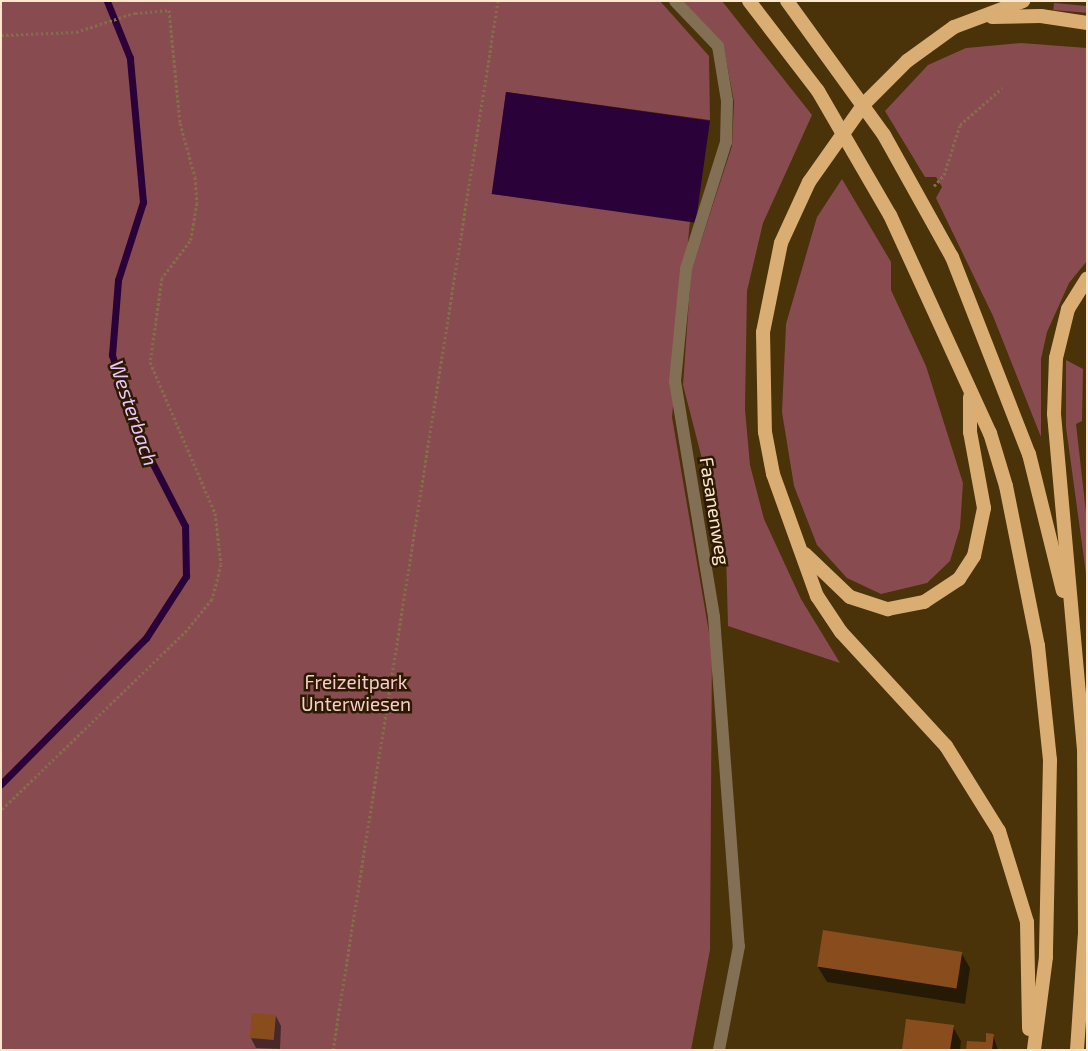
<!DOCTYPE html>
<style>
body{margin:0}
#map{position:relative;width:1088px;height:1051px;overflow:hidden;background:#4a3209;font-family:"Exo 2",sans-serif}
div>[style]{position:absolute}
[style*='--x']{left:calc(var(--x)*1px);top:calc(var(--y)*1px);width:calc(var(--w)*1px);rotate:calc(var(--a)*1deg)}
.green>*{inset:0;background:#884b50;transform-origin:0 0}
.water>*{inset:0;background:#2a0239;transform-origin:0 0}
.shadow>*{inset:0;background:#0007}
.stream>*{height:7px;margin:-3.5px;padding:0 3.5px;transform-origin:3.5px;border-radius:3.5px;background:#2a0239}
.building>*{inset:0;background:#894c1c;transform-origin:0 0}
.path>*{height:3px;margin-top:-1.5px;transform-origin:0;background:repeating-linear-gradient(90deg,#846d48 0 2.5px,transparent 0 5px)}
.service>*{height:12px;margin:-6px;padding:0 6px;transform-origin:6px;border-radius:6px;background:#826f54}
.trunk>*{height:14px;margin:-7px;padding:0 7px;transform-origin:7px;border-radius:7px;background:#daae72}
.trunk-bridge>*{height:14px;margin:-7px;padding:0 7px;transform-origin:7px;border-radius:7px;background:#daae72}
span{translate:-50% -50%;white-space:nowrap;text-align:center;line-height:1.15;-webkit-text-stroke:5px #2c1a00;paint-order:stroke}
.street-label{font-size:19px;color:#fde8cd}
.park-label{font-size:19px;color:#fbccce}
.water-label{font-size:20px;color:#ebc8fb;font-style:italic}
.frame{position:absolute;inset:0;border:2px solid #fde8cd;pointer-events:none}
</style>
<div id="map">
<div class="green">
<div style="clip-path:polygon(1px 1px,660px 1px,709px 56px,710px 120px,506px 92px,493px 194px,690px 220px,672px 417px,712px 650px,710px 950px,691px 1050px,1px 1050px)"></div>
<div style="clip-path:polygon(683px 1px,722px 1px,812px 115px,763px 223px,747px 291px,745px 409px,750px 465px,764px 519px,801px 599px,840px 663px,728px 626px,726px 552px,683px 385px,691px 272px,732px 146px,734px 102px,723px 43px)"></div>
<div style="left:1054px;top:3px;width:33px;height:7px;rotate:5deg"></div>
<div style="clip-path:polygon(1021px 43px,1087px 48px,1087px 261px,1069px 283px,1047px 332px,1041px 359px,1041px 437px,993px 316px,936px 198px,942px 187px,936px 177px,925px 177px,885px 111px,928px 65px,966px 48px)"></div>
<div style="clip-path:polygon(842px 179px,891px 262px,891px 290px,926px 366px,963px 483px,960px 528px,950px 561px,927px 583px,881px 594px,847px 578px,817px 545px,794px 486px,782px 412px,786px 324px,817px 217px)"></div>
<div style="clip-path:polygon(1066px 360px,1083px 369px,1082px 421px,1076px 424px,1087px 521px,1087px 581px,1066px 427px)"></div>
</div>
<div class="water">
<div style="left:506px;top:92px;width:206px;height:103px;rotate:8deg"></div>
</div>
<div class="shadow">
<div style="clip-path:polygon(962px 954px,970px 968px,965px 1004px,827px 982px,818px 967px)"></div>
<div style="clip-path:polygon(276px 1016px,281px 1026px,280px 1049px,256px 1048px,251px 1038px)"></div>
<div style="clip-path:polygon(953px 1027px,961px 1041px,960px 1050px,903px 1050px)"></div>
<div style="clip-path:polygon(993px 1035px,998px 1050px,967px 1050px,987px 1044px)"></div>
</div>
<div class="stream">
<div style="--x:1;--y:784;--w:206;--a:-45.2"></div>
<div style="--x:146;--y:638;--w:74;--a:-57.2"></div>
<div style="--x:186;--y:576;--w:50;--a:-91.1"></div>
<div style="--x:185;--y:526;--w:107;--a:-117.3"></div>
<div style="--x:136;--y:431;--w:80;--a:-107.5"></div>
<div style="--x:112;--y:355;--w:75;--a:-85.4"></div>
<div style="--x:118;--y:280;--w:82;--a:-72.2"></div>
<div style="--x:143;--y:202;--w:145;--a:-95.2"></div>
<div style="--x:130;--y:58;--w:61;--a:-112"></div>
</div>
<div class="building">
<div style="left:823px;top:930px;width:141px;height:37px;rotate:9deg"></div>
<div style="left:252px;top:1013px;width:24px;height:25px;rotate:5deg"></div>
<div style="clip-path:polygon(906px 1019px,954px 1025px,950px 1050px,902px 1050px)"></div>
<div style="clip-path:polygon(986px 1033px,994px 1034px,992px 1050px,966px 1050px,967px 1041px,986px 1042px)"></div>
</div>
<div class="path">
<div style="--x:1;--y:35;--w:75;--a:-2.3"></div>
<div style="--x:76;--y:32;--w:62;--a:-17.9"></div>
<div style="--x:135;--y:13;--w:34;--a:-5"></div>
<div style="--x:169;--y:10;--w:114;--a:84.4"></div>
<div style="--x:180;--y:123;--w:56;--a:74.5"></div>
<div style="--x:195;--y:177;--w:26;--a:86"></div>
<div style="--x:197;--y:203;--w:39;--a:100"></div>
<div style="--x:190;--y:241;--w:46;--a:127.1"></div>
<div style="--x:162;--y:278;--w:85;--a:98.1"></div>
<div style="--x:150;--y:362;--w:164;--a:66.7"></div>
<div style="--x:215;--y:513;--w:51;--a:83.3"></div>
<div style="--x:221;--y:564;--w:36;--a:104"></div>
<div style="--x:212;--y:599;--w:40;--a:129"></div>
<div style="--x:187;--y:630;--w:259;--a:135.9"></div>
<div style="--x:934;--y:186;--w:15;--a:-48"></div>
<div style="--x:944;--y:175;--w:52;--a:-72.3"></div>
<div style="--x:960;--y:125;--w:56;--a:-41.4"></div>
<div style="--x:333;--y:1050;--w:1062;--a:-81.06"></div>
</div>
<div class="service">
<div style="--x:675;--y:1;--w:62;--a:46.3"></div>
<div style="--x:718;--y:46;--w:56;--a:80.7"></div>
<div style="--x:727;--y:101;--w:41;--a:91.4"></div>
<div style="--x:726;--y:142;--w:133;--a:107.5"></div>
<div style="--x:686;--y:269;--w:113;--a:95.6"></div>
<div style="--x:675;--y:381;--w:239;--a:80.6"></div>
<div style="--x:714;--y:617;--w:330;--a:85.7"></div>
<div style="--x:739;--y:946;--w:106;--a:100.9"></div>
</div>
<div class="trunk">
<div style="--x:749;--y:1;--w:113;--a:52.5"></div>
<div style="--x:818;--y:91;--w:143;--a:59.9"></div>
<div style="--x:890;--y:215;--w:240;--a:65.4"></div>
<div style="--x:990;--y:433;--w:55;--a:73.2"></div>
<div style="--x:1006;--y:486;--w:163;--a:78.7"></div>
<div style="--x:1038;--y:646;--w:115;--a:84"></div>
<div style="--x:1050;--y:760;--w:197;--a:91.2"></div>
<div style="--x:1046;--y:957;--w:94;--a:97.4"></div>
<div style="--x:787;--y:1;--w:165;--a:54.1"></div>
<div style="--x:884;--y:135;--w:140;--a:60.9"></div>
<div style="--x:952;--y:257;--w:212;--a:68.7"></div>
<div style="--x:1029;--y:454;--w:141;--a:76.1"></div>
<div style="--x:992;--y:17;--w:49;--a:-1.2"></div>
<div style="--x:1041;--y:16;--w:47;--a:8.7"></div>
<div style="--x:907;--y:61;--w:58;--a:-35.9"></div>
<div style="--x:954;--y:27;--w:74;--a:-20.6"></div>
<div style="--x:809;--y:182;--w:67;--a:114.7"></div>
<div style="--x:781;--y:243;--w:91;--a:101.4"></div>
<div style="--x:763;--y:332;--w:100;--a:88.9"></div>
<div style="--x:765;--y:432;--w:43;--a:79.2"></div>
<div style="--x:773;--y:474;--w:130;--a:70.2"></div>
<div style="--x:817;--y:596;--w:43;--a:56.3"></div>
<div style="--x:841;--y:632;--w:155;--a:47.4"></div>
<div style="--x:946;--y:746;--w:100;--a:58.1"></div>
<div style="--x:999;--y:831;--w:95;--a:72.9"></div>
<div style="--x:1027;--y:922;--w:107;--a:88.9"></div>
<div style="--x:805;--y:554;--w:62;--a:43.7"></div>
<div style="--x:850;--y:597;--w:40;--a:18"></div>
<div style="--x:888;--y:609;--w:37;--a:-11"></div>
<div style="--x:924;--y:602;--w:42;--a:-33.3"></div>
<div style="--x:959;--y:579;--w:27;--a:-57"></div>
<div style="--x:974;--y:556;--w:49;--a:-78.2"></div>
<div style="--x:984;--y:508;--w:77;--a:-100.4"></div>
<div style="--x:970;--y:432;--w:35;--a:-90"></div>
<div style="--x:1077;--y:1050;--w:116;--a:-86.1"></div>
<div style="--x:1085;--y:934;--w:184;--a:-90.3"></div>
<div style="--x:1084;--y:750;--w:337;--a:-95.1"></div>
<div style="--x:1054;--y:414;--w:56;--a:-88"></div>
<div style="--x:1056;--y:358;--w:50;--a:-76.2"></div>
<div style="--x:1068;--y:309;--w:36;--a:-58"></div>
</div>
<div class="trunk-bridge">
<div style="--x:809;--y:182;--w:95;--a:-54.8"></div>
<div style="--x:864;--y:104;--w:61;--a:-45"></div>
</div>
<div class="street-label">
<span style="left:715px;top:511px;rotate:81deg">Fasanenweg</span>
</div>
<div class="park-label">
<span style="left:356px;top:693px">Freizeitpark<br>Unterwiesen</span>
</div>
<div class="water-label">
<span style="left:134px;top:413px;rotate:71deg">Westerbach</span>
</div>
<div class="frame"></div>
</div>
